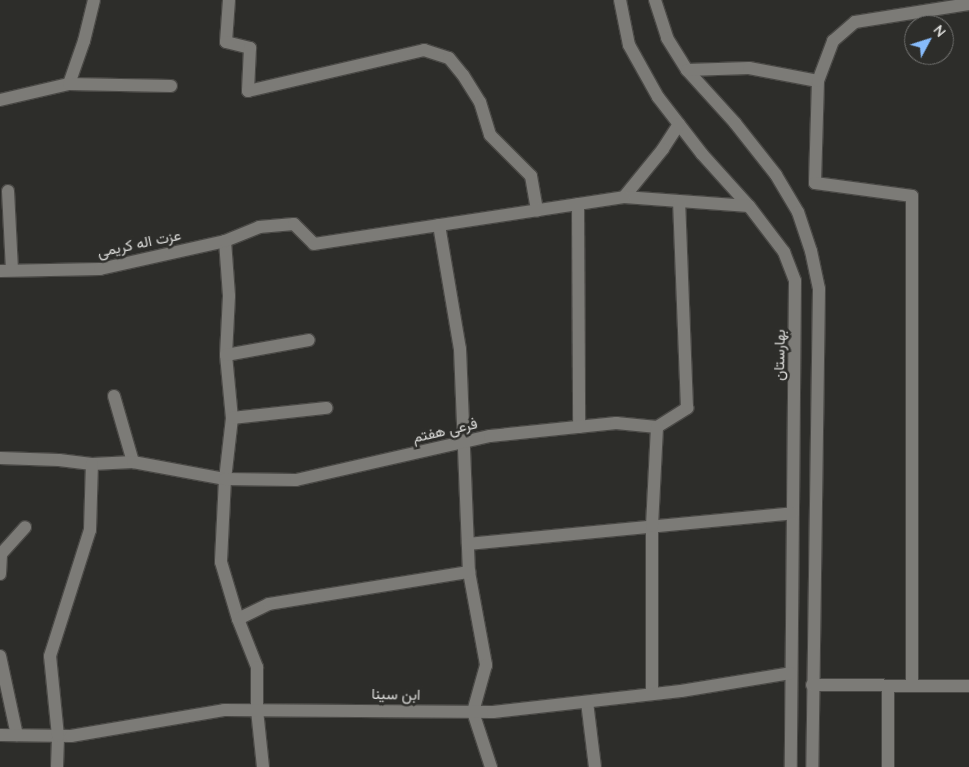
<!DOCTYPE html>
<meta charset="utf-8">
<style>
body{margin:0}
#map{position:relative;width:969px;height:767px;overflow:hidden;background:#2d2d2a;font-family:Quicksand,Vazirmatn,sans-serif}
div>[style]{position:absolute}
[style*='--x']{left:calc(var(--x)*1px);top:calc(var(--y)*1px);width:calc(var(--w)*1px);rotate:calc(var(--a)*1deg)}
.roads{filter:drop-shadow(1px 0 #4a4946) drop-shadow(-1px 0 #4a4946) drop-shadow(0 1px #4a4946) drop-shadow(0 -1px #4a4946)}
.minor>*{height:12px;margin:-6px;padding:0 6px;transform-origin:6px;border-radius:6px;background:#7c7b77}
span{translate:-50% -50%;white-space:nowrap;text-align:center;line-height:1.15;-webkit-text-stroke:5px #2d2d2a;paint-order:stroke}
.street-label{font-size:15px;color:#dddddb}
.north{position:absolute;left:904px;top:15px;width:50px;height:50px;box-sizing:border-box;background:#2d2d2a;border:1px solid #737371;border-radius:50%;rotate:50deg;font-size:14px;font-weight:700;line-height:20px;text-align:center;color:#dddddb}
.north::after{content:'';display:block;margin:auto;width:18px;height:22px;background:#87bbfb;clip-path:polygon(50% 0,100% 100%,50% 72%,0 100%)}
</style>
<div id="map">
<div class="roads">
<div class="minor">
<div style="--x:229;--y:0;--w:42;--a:94.1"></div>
<div style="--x:226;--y:42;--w:25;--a:14"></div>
<div style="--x:250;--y:48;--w:43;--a:92.7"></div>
<div style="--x:248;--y:91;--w:181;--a:-13.1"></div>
<div style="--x:424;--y:50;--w:26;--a:18"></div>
<div style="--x:449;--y:58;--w:22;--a:51"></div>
<div style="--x:463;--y:75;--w:32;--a:58"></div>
<div style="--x:480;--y:102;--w:34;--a:73"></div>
<div style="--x:490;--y:135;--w:58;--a:45"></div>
<div style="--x:531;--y:176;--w:35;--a:80"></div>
<div style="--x:620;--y:0;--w:46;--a:78.7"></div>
<div style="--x:629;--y:45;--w:60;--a:60.9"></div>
<div style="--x:658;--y:97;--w:72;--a:52.3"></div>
<div style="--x:702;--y:154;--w:70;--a:47.9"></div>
<div style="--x:749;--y:206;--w:58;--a:52.7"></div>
<div style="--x:784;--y:252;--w:31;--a:69"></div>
<div style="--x:795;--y:281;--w:486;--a:90.5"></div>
<div style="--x:655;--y:0;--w:40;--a:72"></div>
<div style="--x:667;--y:38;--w:38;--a:58"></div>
<div style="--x:687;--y:70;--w:72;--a:47.8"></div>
<div style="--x:735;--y:123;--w:66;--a:51.7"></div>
<div style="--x:776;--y:175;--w:43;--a:59.3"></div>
<div style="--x:798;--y:212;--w:41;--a:71.6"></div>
<div style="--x:811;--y:251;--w:39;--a:78"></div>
<div style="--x:819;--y:289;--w:478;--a:90.8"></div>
<div style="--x:687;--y:70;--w:62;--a:-1.8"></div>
<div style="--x:749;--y:68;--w:70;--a:10.7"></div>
<div style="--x:818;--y:81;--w:102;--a:91.7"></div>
<div style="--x:815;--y:183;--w:98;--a:7.6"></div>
<div style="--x:912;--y:196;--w:490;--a:90"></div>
<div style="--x:818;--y:81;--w:43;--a:-69.4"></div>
<div style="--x:833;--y:41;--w:29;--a:-41"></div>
<div style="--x:855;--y:22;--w:115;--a:-9"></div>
<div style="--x:69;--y:84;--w:46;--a:-70.8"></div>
<div style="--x:84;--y:41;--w:42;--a:-76.3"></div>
<div style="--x:0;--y:100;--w:71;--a:-13.1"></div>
<div style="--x:69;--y:84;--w:102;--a:1.1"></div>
<div style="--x:679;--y:124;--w:30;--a:123"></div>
<div style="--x:663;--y:149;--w:62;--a:129.1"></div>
<div style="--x:624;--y:197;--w:125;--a:4.1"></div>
<div style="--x:8;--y:191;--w:78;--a:87.1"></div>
<div style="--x:578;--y:204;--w:223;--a:89.7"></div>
<div style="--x:439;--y:225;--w:126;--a:80.4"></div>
<div style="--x:460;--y:349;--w:223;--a:87.7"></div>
<div style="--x:469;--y:572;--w:95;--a:79.6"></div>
<div style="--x:486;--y:665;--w:49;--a:105.5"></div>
<div style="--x:473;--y:712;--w:58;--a:71.9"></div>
<div style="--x:225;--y:241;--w:55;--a:85.8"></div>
<div style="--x:229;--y:296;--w:59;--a:92.9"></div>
<div style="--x:226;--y:355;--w:63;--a:84.6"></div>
<div style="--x:232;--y:418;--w:61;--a:96.5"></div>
<div style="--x:225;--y:479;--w:83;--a:92.8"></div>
<div style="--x:221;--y:562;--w:59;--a:73.4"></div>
<div style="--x:238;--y:619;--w:52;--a:68.4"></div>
<div style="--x:257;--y:667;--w:43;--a:90"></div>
<div style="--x:257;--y:710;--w:57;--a:84"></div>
<div style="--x:0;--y:271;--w:100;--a:-1.1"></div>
<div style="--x:100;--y:269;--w:128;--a:-12.6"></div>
<div style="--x:225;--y:241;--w:37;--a:-22"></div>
<div style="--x:259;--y:227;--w:35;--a:-5"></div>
<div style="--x:294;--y:224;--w:28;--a:45"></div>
<div style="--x:314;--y:244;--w:314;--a:-8.6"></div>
<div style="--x:226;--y:355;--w:84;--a:-10.2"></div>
<div style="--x:114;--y:396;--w:69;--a:73.9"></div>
<div style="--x:232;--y:418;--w:95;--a:-6.1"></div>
<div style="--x:0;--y:458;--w:59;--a:1.9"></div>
<div style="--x:59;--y:460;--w:33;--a:7"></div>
<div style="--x:92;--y:464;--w:41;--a:-2.8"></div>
<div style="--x:133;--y:462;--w:94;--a:10.5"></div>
<div style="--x:225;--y:479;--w:71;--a:0.8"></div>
<div style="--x:296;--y:480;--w:199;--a:-12.8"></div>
<div style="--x:490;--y:436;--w:127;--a:-5.9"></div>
<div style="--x:616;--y:423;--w:41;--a:5.6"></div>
<div style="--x:657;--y:427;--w:36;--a:-32"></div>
<div style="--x:687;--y:408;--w:207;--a:-92.2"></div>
<div style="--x:468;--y:544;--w:326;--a:-5.4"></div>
<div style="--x:0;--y:574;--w:20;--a:-87"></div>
<div style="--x:1;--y:554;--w:36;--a:-48"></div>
<div style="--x:238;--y:619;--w:34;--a:-26"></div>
<div style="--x:269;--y:604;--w:203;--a:-9.1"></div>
<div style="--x:0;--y:656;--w:81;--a:77.9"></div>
<div style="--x:812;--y:685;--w:157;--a:0.4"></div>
<div style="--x:888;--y:686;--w:81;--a:90"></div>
<div style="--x:652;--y:694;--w:168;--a:-90"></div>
<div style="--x:652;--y:526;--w:99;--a:-87.1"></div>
<div style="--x:587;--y:702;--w:65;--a:83"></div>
<div style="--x:0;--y:735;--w:71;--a:0.8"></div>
<div style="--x:71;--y:736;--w:155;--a:-9.6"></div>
<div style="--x:224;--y:710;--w:269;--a:0.4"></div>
<div style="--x:493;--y:712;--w:189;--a:-6.4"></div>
<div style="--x:681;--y:691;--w:111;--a:-9.3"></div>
<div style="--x:57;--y:767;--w:31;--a:-88"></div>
<div style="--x:58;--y:736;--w:80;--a:-95.7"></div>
<div style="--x:50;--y:656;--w:132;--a:-72.4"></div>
<div style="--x:90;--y:530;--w:66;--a:-88.3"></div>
</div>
</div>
<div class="street-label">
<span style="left:139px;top:243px;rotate:-12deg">عزت اله کریمی</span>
<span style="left:779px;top:355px;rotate:-89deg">بهارستان</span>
<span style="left:445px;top:430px;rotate:-13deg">فرعی هفتم</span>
<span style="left:396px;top:694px;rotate:1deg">ابن سینا</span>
</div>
<div class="north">N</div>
</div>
